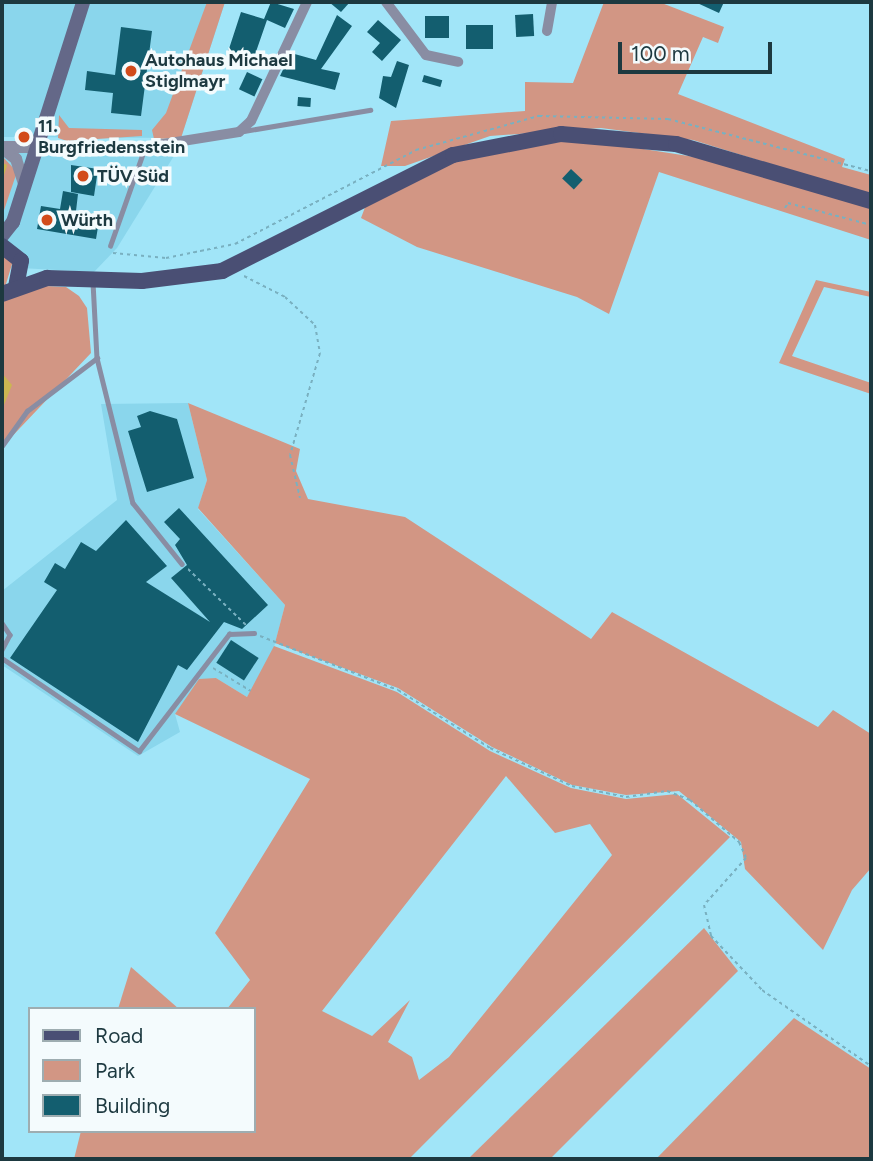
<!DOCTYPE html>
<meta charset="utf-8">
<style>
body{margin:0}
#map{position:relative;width:873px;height:1161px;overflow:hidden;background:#a1e5f8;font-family:Figtree,sans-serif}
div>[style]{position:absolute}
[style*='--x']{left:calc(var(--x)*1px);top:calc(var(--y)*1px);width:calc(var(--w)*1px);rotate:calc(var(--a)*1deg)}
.built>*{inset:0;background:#8ad6ec}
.green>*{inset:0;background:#d29684}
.water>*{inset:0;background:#cbb652}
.stream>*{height:3.5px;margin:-1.75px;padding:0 1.75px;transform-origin:1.75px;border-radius:1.75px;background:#cbb652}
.building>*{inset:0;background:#135e6f;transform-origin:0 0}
.path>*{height:2px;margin-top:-1px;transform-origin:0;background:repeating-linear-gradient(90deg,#79b0c0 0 3.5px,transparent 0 7px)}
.service>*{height:4.5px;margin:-2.25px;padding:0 2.25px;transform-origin:2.25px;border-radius:2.25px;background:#898da3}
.minor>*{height:10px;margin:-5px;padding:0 5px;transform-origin:5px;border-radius:5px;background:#898da3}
.tertiary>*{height:12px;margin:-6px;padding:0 6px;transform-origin:6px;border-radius:6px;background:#898da3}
.secondary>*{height:14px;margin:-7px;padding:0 7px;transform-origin:7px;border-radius:7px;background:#646888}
.primary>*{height:16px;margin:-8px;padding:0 8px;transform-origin:8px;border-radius:8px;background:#4a4f74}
.dots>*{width:19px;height:19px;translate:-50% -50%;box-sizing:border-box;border:4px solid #f4fbfd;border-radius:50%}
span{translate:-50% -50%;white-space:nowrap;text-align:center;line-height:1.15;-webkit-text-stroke:7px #f4fbfd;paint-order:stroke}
.poi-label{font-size:18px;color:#1d3940;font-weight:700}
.left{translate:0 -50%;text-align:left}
.frame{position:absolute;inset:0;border:4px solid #1d3940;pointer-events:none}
.legend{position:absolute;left:28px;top:1007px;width:228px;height:126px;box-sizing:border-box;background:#f4fbfd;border:2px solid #9eadb1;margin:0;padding:9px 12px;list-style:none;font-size:21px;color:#1d3940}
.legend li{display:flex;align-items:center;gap:14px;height:35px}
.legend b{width:35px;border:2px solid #9eadb1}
.scale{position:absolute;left:618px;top:42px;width:154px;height:32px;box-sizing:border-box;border:4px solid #1d3940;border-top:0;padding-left:9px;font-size:21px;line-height:24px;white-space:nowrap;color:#1d3940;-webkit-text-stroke:5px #f4fbfd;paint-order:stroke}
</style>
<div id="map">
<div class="built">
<div style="clip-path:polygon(2px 2px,225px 2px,181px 138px,2px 137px)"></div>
<div style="clip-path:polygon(177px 151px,117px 248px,94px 272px,2px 267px,2px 153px)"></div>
<div style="clip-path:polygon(188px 403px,207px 480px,198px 509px,285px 605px,271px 659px,247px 697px,216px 678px,175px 714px,180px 732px,138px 756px,2px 665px,2px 591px,117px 500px,101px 404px)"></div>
</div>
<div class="green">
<div style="clip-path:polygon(207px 2px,225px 2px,181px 138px,154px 139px,152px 130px,166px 113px)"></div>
<div style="clip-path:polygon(604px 2px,659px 2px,724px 27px,718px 43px,703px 37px,678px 94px,845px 159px,842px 167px,871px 175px,871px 195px,693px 140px,601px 128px,490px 136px,405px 166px,381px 166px,391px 121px,525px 111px,525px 82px,573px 83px)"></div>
<div style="clip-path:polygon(59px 115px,69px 128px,142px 130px,142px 136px,67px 141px,58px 138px)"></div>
<div style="clip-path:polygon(580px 139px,720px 161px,871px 206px,871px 240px,659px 172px,609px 314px,577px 297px,417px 247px,361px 218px,367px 202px,470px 155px)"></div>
<div style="clip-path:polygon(2px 156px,17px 172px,2px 216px)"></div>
<div style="clip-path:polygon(2px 255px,13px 261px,6px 284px,66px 287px,79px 296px,87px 308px,91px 353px,2px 447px)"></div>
<div style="clip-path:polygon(816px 280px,871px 292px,871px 297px,824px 287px,792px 356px,871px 383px,871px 394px,779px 363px)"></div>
<div style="clip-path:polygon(188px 403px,300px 449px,296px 471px,308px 499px,405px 517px,591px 639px,612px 612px,818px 727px,833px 710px,871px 734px,871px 868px,852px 890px,823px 950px,745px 869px,741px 842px,679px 791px,626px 795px,572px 785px,492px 747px,398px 688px,275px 643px,285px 605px,198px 508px,207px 480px)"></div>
<div style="clip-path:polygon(evenodd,274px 646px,397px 692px,490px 751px,571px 788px,626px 799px,677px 794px,730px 837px,409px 1159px,74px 1159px,81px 1131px,254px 1131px,254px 1009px,227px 1009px,250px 980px,215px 933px,310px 779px,175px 714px,199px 679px,216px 678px,247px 697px,274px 646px,506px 776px,555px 833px,590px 824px,612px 855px,449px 1057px,419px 1080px,412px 1057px,388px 1042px,410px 1000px,372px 1036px,322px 1011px,506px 776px)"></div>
<div style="clip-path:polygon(704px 928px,738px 971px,550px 1159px,468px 1159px)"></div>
<div style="clip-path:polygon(131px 967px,179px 1009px,118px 1009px)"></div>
<div style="clip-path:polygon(794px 1018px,871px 1069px,871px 1159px,656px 1159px)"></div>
</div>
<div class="water">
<div style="clip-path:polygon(2px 373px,12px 385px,2px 410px)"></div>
</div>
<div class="stream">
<div style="--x:2;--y:175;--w:9;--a:-72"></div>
</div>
<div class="building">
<div style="clip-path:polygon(271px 2px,294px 9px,285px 28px,267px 20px,251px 66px,226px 58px,241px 12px,264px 19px)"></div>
<div style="clip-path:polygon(329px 2px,350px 2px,341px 12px)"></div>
<div style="clip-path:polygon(695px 2px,724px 2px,719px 13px)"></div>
<div style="left:533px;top:14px;width:22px;height:18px;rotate:87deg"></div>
<div style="clip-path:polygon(337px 15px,352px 26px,321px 69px,340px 73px,335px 90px,280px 76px,291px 53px,316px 60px)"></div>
<div style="left:425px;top:16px;width:24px;height:22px"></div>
<div style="clip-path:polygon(378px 20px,401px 40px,382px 61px,372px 52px,380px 43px,367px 32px)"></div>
<div style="left:466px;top:25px;width:27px;height:24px"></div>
<div style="clip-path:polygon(121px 27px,152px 31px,141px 116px,111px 113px,113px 93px,85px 90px,87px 71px,115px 75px)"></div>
<div style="clip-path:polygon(397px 61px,409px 65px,396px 108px,379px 98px,383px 76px,391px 77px)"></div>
<div style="left:247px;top:72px;width:17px;height:19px;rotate:25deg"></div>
<div style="left:424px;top:75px;width:19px;height:7px;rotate:16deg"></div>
<div style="left:298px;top:97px;width:13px;height:9px;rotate:4deg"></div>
<div style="clip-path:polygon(71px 165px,98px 169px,94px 196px,71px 192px)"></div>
<div style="left:571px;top:169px;width:16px;height:13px;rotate:43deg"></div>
<div style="clip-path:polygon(63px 191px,78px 194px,76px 211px,100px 215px,96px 239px,37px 229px,41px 206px,60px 209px)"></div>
<div style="clip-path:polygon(150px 411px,177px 419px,194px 478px,147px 492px,128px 431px,141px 427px,137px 416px)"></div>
<div style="clip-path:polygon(179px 508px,268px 605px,242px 629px,224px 622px,187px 670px,178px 665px,138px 742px,10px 658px,57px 590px,44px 582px,55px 563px,65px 569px,81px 542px,96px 551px,126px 520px,167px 566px,146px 582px,210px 622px,171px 578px,187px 565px,175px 545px,180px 539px,164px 522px)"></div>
<div style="left:231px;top:640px;width:33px;height:27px;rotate:33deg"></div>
</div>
<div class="path">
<div style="--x:785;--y:208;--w:6;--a:-59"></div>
<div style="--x:788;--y:203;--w:86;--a:14.8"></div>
<div style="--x:113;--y:253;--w:53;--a:5.4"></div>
<div style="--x:166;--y:258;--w:70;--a:-11.5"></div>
<div style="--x:235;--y:244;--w:204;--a:-27.4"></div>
<div style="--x:416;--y:150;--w:128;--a:-15.5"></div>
<div style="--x:539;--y:116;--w:129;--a:1.3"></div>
<div style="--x:668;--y:119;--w:210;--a:14.4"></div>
<div style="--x:244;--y:276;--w:46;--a:27.1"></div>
<div style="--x:285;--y:297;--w:41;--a:43"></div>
<div style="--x:315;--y:325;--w:28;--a:80"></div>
<div style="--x:320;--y:353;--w:106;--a:106.4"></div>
<div style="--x:290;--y:455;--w:44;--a:76.9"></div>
<div style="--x:188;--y:569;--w:82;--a:44"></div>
<div style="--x:260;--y:636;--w:148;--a:21.4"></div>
<div style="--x:398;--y:690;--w:109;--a:32.2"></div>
<div style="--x:490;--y:748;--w:90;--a:24.9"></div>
<div style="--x:572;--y:786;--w:55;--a:11.5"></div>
<div style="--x:626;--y:797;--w:41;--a:-8.3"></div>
<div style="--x:667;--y:791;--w:25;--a:21"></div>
<div style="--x:690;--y:800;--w:65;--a:40.6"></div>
<div style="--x:739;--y:842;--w:17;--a:66"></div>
<div style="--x:746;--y:858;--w:63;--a:131.8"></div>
<div style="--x:704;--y:905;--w:32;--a:77"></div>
<div style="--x:711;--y:936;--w:74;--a:46.6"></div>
<div style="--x:762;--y:990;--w:133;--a:34.9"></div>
<div style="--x:213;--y:668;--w:44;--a:31.2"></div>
</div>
<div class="service">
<div style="--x:244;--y:131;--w:128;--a:-9.5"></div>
<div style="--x:110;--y:246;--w:105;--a:-70.5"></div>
<div style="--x:93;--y:282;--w:76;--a:87"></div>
<div style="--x:97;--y:358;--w:149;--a:76.1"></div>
<div style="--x:133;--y:503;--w:78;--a:51.2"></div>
<div style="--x:2;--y:446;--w:43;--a:-54.5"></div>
<div style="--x:27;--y:411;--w:88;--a:-37.1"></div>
<div style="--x:2;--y:623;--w:14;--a:56"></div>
<div style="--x:10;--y:635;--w:17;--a:118"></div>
<div style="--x:2;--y:658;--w:166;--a:34.2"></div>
<div style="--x:139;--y:751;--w:148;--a:-52.4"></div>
<div style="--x:229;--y:634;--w:25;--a:-2"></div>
</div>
<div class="minor">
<div style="--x:386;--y:2;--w:66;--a:53"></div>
<div style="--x:426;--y:55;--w:33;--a:12"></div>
<div style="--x:547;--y:31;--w:29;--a:-80"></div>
<div style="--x:37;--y:147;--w:108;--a:0"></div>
<div style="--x:145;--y:147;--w:95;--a:-9.1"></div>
<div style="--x:239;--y:132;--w:16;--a:-43"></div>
<div style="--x:251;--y:121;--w:132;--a:-64.8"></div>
</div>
<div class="tertiary">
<div style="--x:2;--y:147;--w:35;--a:0"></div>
<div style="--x:2;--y:148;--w:18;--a:38"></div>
<div style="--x:16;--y:159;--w:28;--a:72"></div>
</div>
<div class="secondary">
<div style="--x:2;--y:236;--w:18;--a:-52"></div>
<div style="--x:13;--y:222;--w:231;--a:-72.3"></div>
</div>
<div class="primary">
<div style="--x:2;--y:246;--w:24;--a:38"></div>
<div style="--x:21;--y:261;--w:26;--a:101"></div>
<div style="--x:2;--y:294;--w:48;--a:-19.6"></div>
<div style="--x:47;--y:278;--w:95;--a:1.8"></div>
<div style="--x:142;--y:281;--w:81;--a:-7.1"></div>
<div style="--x:222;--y:271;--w:258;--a:-26.7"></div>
<div style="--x:453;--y:155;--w:110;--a:-11"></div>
<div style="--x:561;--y:134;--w:115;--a:5"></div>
<div style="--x:676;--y:144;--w:203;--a:16.3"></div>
</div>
<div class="dots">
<div style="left:131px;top:71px;background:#d24b1b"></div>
<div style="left:24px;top:137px;background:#d24b1b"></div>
<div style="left:83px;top:176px;background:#d24b1b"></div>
<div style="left:47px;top:220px;background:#d24b1b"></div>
</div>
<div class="poi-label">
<span class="left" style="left:145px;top:71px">Autohaus Michael<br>Stiglmayr</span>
<span class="left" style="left:38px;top:137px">11.<br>Burgfriedensstein</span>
<span class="left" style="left:97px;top:176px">TÜV Süd</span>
<span class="left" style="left:61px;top:220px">Würth</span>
</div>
<div class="frame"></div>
<ul class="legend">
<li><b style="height:9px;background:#4a4f74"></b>Road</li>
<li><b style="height:19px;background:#d29684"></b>Park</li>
<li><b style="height:19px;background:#135e6f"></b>Building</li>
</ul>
<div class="scale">100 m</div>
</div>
